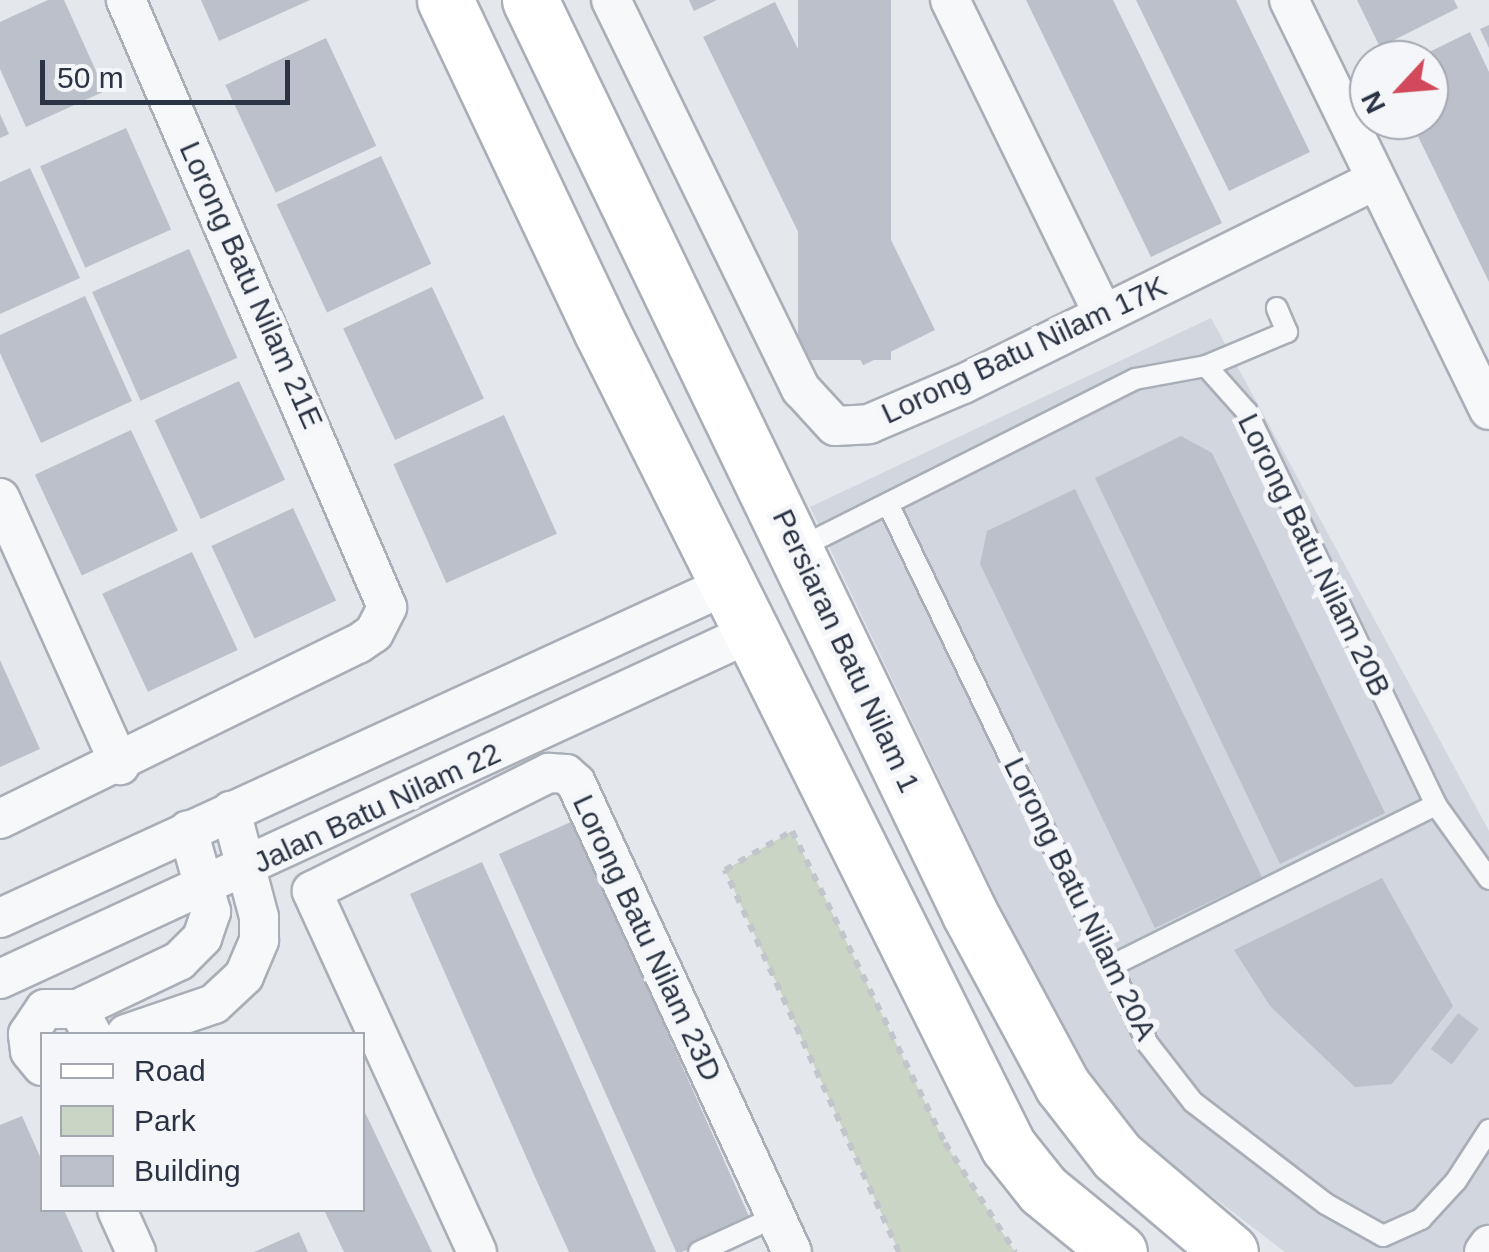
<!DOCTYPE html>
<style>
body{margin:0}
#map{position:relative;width:1489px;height:1252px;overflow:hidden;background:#e4e7ec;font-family:Helvetica,sans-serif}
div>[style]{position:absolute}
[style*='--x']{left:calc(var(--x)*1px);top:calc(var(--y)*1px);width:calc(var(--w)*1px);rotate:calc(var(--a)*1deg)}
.built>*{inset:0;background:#d2d6de}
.green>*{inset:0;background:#c9d6c5}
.building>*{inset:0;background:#bbc0ca;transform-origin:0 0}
.path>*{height:6px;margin-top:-3px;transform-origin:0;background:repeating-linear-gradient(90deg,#c2c5cb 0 8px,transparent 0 16px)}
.roads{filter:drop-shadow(2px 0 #a9aeb7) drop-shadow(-2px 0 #a9aeb7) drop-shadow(0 2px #a9aeb7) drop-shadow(0 -2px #a9aeb7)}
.service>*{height:20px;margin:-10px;padding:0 10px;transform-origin:10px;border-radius:10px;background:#f7f8fa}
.minor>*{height:38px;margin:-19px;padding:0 19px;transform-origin:19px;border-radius:19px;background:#f7f8fa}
.primary>*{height:55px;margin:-27.5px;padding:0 27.5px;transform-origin:27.5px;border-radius:27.5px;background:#fff}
span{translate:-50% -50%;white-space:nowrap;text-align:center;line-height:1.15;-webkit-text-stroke:10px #f4f6f9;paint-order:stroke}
.street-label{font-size:30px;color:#2b3445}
.legend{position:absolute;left:40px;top:1032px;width:325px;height:180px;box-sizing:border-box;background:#f4f6f9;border:2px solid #a4a8b1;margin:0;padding:12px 18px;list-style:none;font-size:30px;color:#2b3445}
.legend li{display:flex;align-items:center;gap:20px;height:50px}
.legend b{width:50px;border:2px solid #a4a8b1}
.north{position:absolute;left:1349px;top:40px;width:100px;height:100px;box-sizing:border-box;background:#f4f6f9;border:2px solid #a4a8b1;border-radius:50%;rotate:244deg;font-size:28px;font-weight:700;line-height:40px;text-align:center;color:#2b3445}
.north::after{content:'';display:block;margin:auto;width:35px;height:45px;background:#d1495b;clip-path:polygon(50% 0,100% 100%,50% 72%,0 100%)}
.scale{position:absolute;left:40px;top:60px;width:250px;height:45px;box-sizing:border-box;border:5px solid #2b3445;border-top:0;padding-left:12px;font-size:30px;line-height:35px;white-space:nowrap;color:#2b3445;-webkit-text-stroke:8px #f4f6f9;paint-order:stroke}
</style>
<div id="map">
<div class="built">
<div style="clip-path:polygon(1211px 318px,1489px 831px,1489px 1222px,1469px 1252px,1285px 1252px,1118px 1124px,1047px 1005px,810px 507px)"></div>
</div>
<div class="green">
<div style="clip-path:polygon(792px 831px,945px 1143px,1015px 1252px,899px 1252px,725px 870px)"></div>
</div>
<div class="building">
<div style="clip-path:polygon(48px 0,64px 0,105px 91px,26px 127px,0 69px,0 22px)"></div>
<div style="clip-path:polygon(201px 0,310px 0,219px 41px)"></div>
<div style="clip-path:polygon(689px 0,717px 0,694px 11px)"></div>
<div style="left:798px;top:0;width:93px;height:360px"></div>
<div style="clip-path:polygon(1026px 0,1113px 0,1222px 223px,1151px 257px)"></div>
<div style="clip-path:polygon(1136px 0,1236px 0,1310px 152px,1229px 191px)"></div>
<div style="clip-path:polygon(1357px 0,1454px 0,1458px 8px,1380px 47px)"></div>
<div style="left:775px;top:2px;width:365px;height:80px;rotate:64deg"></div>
<div style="clip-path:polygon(1489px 25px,1489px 48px,1480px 29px)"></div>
<div style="clip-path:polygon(1470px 32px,1489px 72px,1489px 282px,1410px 120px,1429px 120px,1429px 60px,1413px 60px)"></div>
<div style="left:326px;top:38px;width:119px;height:111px;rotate:65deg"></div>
<div style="clip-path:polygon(0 114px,9px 134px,0 138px)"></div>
<div style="left:126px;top:128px;width:111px;height:94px;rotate:66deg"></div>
<div style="left:381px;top:156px;width:119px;height:115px;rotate:65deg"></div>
<div style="clip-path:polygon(30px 168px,80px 278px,0 314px,0 182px)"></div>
<div style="left:189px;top:249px;width:119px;height:106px;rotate:66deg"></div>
<div style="left:432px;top:287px;width:123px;height:98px;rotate:65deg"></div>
<div style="clip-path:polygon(85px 296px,132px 401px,41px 443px,0 353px,0 335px)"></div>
<div style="left:239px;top:381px;width:109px;height:93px;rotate:65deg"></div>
<div style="left:504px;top:415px;width:130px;height:121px;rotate:66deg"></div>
<div style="left:131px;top:430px;width:111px;height:106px;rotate:65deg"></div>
<div style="clip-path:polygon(1181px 436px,1212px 453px,1385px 813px,1280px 864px,1095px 478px)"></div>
<div style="clip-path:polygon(1075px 489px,1262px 877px,1155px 928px,980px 564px,987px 531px)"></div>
<div style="left:293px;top:508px;width:102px;height:90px;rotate:65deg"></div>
<div style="left:192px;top:552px;width:108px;height:99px;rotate:65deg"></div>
<div style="clip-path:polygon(0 660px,40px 749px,0 767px)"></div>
<div style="left:573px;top:821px;width:438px;height:81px;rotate:66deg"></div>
<div style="clip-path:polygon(482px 862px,564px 1044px,656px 1252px,569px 1252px,539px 1186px,410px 894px)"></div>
<div style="clip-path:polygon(1382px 878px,1453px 1006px,1392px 1084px,1355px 1087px,1270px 1006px,1234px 950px)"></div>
<div style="left:1458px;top:1013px;width:26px;height:45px;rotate:37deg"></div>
<div style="clip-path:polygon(362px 1106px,391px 1167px,432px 1252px,344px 1252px,324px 1210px,362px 1210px)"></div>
<div style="clip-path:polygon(22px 1116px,42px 1161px,42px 1210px,64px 1210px,83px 1252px,0 1252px,0 1125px)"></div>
<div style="clip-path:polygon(299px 1232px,308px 1252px,254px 1252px)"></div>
</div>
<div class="path">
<div style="--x:899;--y:1252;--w:420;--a:-114.5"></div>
<div style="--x:725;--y:870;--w:78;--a:-30.2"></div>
<div style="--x:792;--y:831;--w:347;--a:63.9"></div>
<div style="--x:945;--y:1143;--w:130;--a:57.3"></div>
</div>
<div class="roads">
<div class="service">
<div style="--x:1206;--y:366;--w:88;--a:-22.8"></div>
<div style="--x:1287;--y:332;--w:26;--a:-113"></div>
<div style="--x:888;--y:504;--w:599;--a:64.29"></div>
<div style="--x:1148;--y:1044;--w:73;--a:52.2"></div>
<div style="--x:1193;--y:1102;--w:168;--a:37.5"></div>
<div style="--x:1326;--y:1204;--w:65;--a:29.3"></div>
<div style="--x:1383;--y:1236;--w:42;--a:-24.1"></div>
<div style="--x:1421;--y:1219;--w:52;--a:-47.4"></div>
<div style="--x:1456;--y:1181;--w:61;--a:-57.1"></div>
<div style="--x:799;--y:548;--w:376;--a:-26.7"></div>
<div style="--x:1135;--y:379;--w:72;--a:-10.4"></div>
<div style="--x:1206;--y:366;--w:62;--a:48.3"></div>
<div style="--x:1247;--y:412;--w:436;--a:64.3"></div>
<div style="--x:1436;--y:805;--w:91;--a:54.4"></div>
<div style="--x:1113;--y:965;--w:360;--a:-26.4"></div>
<div style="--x:699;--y:1252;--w:84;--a:-24.7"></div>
</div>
<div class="minor">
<div style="--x:611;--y:0;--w:433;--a:64"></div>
<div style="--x:801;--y:389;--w:50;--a:47.4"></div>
<div style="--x:835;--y:426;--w:34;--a:-3"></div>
<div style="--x:869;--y:424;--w:102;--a:-23.1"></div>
<div style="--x:963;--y:384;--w:458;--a:-26.3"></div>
<div style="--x:950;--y:0;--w:349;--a:64"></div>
<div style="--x:1289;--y:0;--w:456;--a:64"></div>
<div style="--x:0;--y:498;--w:293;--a:65.8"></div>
<div style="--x:0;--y:819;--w:398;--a:-26.1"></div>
<div style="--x:358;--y:644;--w:19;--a:-35"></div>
<div style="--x:374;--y:633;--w:29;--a:-63"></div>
<div style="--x:387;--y:607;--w:661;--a:-113.27"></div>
<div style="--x:0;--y:918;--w:802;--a:-24.62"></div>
<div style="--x:0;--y:979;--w:828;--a:-24.77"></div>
<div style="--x:78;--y:1009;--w:112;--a:-25.4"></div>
<div style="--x:179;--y:961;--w:33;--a:-45"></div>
<div style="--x:202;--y:938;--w:28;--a:-71"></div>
<div style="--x:211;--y:912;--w:85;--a:-105.7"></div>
<div style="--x:126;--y:1034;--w:93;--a:-18.8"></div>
<div style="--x:214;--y:1004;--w:41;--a:-43"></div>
<div style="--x:244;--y:976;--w:39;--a:-67"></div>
<div style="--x:259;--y:940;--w:23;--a:-90"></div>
<div style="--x:259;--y:917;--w:110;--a:-104.8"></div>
<div style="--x:42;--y:1066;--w:19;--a:-129"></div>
<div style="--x:30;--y:1051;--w:17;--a:-97"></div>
<div style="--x:28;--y:1034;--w:30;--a:-56"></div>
<div style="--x:45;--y:1009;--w:33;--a:0"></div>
<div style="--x:78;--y:1009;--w:29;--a:61"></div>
<div style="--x:117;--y:1210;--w:46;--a:65.7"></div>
<div style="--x:477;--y:1252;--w:397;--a:-114.6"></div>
<div style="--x:312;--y:891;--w:265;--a:-26.5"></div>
<div style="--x:549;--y:773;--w:17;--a:3"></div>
<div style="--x:566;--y:774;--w:13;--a:42"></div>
<div style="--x:576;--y:783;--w:516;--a:65.27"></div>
<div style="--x:1484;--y:1252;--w:9;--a:-54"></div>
</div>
<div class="primary">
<div style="--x:445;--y:0;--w:365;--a:64.7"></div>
<div style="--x:601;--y:330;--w:912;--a:63.49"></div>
<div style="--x:1008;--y:1146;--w:56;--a:51.5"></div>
<div style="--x:1043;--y:1190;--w:98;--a:39.2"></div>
<div style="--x:530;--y:0;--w:1014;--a:64.29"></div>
<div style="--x:970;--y:914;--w:194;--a:61.7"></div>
<div style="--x:1062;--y:1085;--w:90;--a:52.2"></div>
<div style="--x:1117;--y:1156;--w:148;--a:40.3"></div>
</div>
</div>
<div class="street-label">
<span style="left:251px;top:285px;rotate:66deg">Lorong Batu Nilam 21E</span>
<span style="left:1024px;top:350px;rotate:-25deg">Lorong Batu Nilam 17K</span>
<span style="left:1314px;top:555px;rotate:64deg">Lorong Batu Nilam 20B</span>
<span style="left:846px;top:651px;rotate:65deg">Persiaran Batu Nilam 1</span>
<span style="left:377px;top:808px;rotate:-25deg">Jalan Batu Nilam 22</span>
<span style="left:1080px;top:899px;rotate:64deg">Lorong Batu Nilam 20A</span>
<span style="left:647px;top:938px;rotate:65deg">Lorong Batu Nilam 23D</span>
</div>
<ul class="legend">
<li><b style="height:12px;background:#fff"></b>Road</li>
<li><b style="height:28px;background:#c9d6c5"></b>Park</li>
<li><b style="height:28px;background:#bbc0ca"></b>Building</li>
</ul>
<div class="north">N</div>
<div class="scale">50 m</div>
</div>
